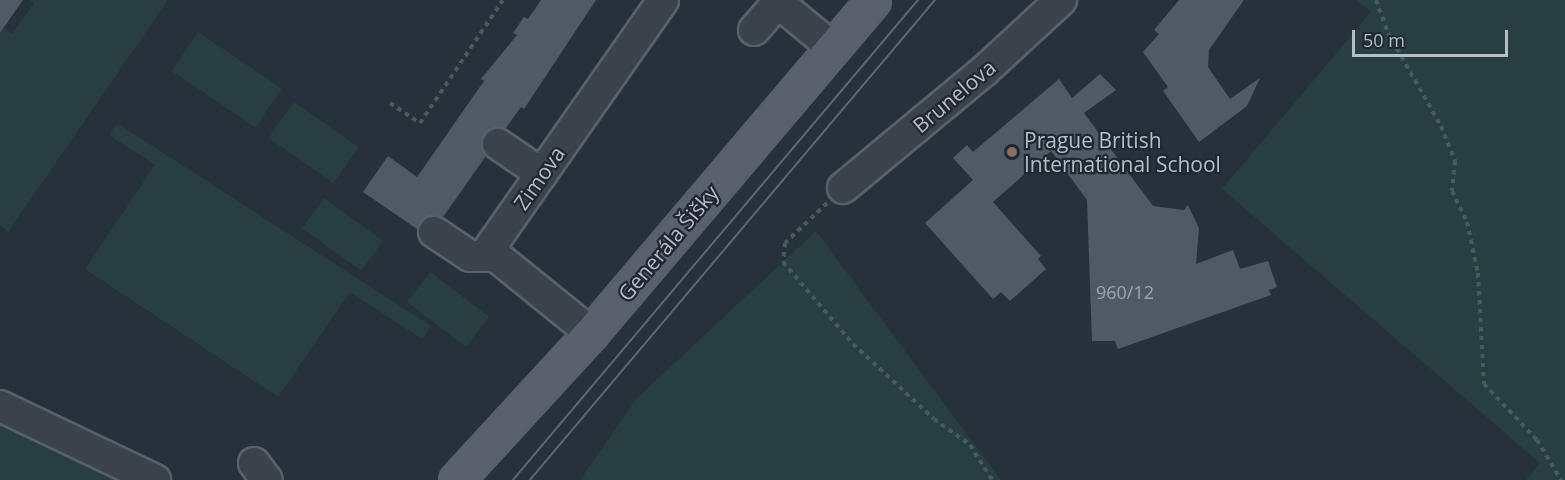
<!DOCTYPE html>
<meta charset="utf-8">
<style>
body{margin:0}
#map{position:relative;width:1565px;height:480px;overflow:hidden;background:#26313c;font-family:"Open Sans",sans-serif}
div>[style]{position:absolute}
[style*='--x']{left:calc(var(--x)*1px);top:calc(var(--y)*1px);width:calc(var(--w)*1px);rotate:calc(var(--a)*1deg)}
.green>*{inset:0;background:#293e3e;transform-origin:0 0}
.building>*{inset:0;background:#4f5a66}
.path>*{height:4px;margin-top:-2px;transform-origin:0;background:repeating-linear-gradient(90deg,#485b5c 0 4.5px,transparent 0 9px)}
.roads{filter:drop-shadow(2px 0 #58606a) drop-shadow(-2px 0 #58606a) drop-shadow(0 2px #58606a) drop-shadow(0 -2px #58606a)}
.minor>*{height:30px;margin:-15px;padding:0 15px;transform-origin:15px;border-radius:15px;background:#3a424c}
.major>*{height:33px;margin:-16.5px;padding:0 16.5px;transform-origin:16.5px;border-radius:16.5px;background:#58616c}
.tram>*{height:1.5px;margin:-0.75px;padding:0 0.75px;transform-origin:0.75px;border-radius:0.75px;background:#5c6773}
.dots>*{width:16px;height:16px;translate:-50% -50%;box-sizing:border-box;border:3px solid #1f2731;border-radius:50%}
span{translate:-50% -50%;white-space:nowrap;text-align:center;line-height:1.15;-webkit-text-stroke:4.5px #1f2731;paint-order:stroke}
.number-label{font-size:18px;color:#9ca4af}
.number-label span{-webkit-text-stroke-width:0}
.street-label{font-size:21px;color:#b5bdc7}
.poi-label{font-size:21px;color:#b5bdc7}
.left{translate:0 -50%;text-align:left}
.scale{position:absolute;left:1352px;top:30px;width:156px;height:27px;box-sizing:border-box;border:3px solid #b5bdc7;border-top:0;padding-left:8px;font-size:18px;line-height:21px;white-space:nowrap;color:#b5bdc7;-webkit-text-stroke:4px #1f2731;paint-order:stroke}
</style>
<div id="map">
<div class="green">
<div style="clip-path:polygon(30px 0,168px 0,8px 232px,0 225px,0 33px,3px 28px,12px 34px,34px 3px)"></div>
<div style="clip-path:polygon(1356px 0,1565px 0,1565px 480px,1526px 480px,1540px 463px,1222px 189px,1371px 12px)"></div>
<div style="left:198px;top:32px;width:101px;height:47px;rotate:34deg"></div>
<div style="left:294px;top:102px;width:79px;height:44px;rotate:35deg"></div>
<div style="clip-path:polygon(117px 123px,431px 326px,422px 339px,350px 292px,278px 397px,85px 269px,155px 165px,109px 135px)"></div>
<div style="left:324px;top:198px;width:73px;height:37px;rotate:36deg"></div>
<div style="clip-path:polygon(816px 231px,1001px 480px,580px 480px,637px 398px)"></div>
<div style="left:430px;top:272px;width:74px;height:38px;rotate:37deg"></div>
<div style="clip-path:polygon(0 424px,116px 480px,0 480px)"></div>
</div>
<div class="building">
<div style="clip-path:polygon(0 0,23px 0,0 33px)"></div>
<div style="clip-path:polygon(541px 0,596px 0,524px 109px,521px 107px,505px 129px,491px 128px,484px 134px,481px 143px,486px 156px,443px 217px,427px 216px,417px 229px,363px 192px,388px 156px,417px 177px,484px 81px,481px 79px,517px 35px,513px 33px,524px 17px,528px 19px)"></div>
<div style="clip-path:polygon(1179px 0,1244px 0,1209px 50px,1208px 67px,1230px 99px,1260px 78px,1247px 106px,1199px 142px,1163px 91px,1168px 87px,1143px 52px,1159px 34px,1154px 30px)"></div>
<div style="clip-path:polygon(1100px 74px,1116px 90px,1084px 113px,1153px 206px,1184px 210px,1188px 205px,1199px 228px,1196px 264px,1233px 250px,1240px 269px,1268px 261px,1277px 287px,1269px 290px,1271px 295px,1118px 349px,1115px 341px,1092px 341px,1087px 200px,1051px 151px,993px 202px,1041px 256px,1038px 259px,1046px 269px,1010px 301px,1001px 292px,993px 299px,925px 223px,973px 180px,953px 158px,967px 145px,973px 152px,1059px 79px,1072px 98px)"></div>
</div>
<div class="path">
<div style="--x:1376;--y:0;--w:35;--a:70"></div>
<div style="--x:1388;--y:33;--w:107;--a:60.3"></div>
<div style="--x:1441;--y:126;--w:38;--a:68"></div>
<div style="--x:1455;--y:161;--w:30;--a:96"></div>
<div style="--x:1452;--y:191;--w:34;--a:64"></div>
<div style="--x:1467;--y:222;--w:52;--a:77.8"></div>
<div style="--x:1478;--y:273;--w:111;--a:86.9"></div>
<div style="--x:1484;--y:384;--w:77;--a:46.6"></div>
<div style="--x:1537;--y:440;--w:47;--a:59"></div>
<div style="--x:390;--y:103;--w:36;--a:34"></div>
<div style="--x:420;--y:123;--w:148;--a:-56"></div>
<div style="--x:827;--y:203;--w:58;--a:136.4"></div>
<div style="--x:785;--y:243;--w:19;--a:96"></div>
<div style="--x:783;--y:262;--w:108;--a:49.5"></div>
<div style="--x:853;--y:344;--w:110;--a:42.8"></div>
<div style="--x:934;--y:419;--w:44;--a:35.8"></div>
<div style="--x:970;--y:445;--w:41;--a:57.8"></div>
</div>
<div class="roads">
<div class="minor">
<div style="--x:775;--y:0;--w:75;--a:39.6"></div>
<div style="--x:754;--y:30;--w:40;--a:-49"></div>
<div style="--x:498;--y:144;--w:53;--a:34.3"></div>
<div style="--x:843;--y:188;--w:183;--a:-39.7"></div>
<div style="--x:984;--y:71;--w:105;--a:-42.7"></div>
<div style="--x:434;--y:232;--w:43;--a:33.7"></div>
<div style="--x:470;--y:256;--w:26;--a:0"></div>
<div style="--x:591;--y:333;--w:122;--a:-141"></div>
<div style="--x:496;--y:256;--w:11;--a:-117"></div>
<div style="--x:491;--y:246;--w:300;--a:-55"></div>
<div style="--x:0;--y:406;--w:172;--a:25.5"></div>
<div style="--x:254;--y:463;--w:21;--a:53"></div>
</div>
<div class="major">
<div style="--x:456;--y:480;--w:200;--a:-47.4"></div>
<div style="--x:591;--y:333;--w:436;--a:-49.7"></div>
</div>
</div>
<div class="tram">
<div style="--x:513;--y:480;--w:628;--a:-49.84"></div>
<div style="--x:530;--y:480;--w:628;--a:-49.84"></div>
</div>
<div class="dots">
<div style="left:1012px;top:152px;background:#8d6e63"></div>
</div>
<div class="number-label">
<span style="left:1125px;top:292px">960/12</span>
</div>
<div class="street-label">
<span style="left:954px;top:96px;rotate:-40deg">Brunelova</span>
<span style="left:539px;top:178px;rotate:-55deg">Zimova</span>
<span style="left:668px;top:243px;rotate:-50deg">Generála Šišky</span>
</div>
<div class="poi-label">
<span class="left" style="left:1024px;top:152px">Prague British<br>International School</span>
</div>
<div class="scale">50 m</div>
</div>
